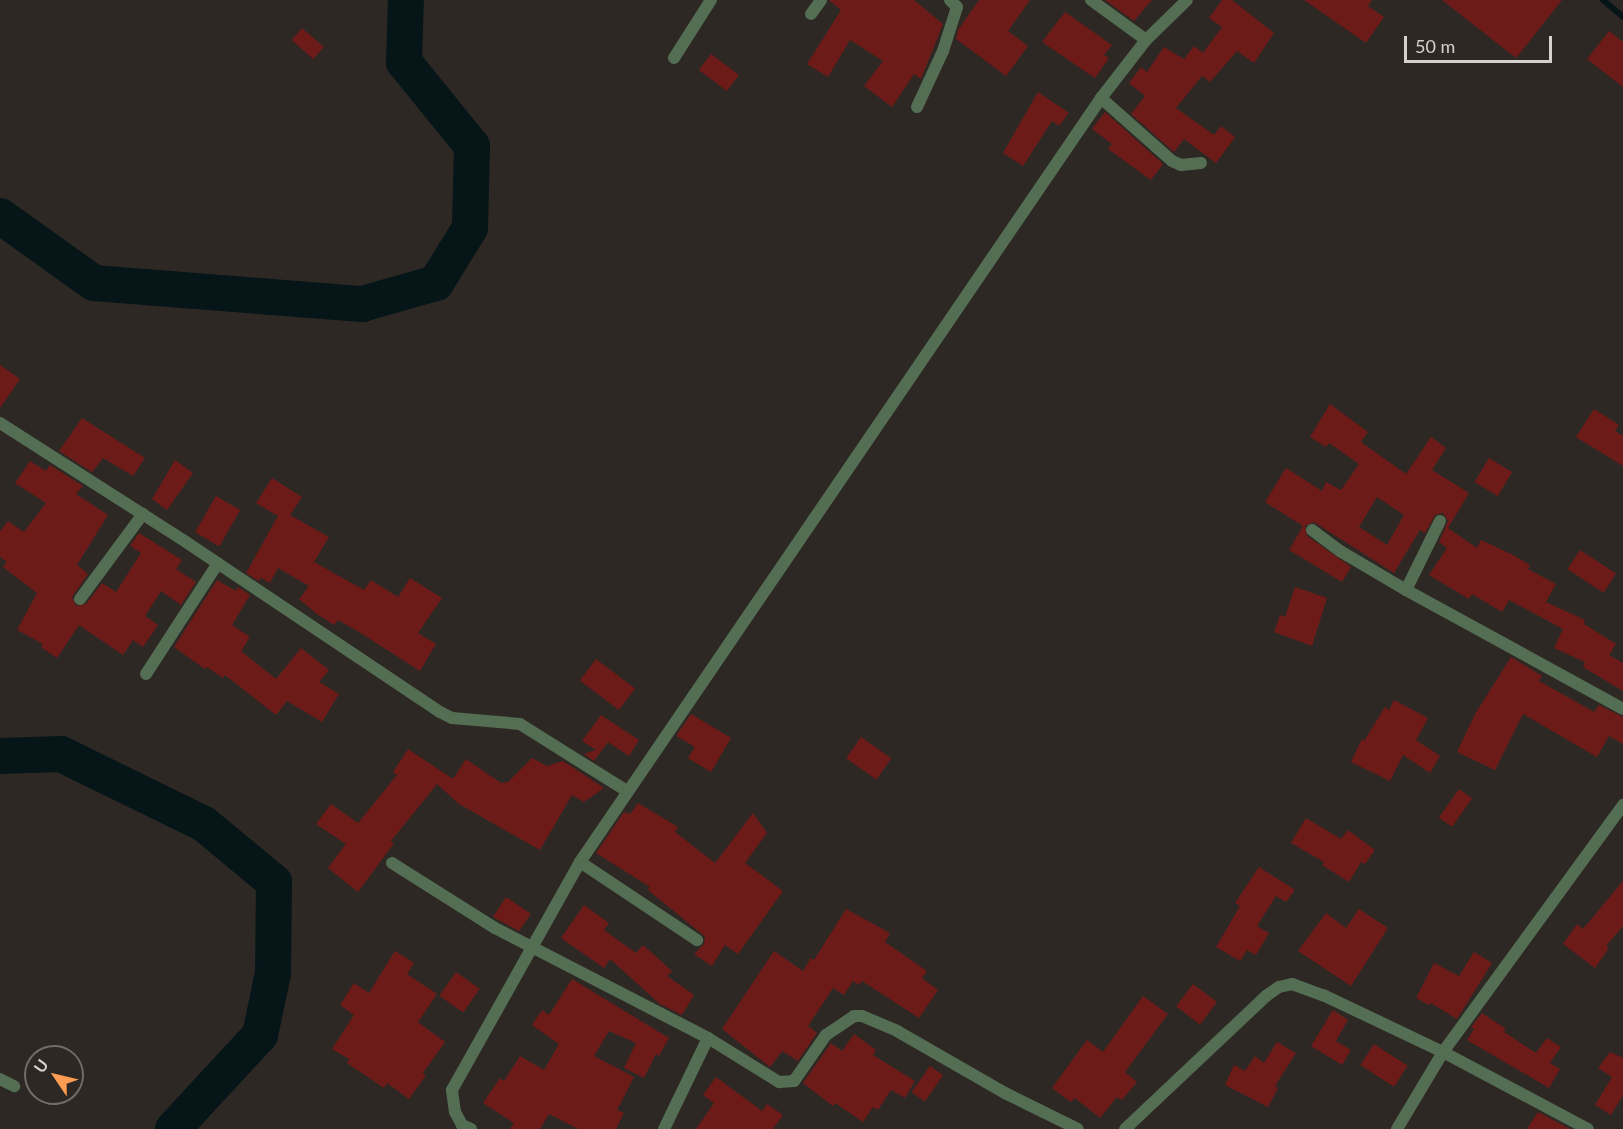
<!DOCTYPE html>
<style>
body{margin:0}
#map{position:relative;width:1623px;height:1129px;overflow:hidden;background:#2e2824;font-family:Lato,sans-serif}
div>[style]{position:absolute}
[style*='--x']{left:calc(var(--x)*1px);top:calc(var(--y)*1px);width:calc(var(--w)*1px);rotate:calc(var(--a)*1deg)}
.stream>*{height:6px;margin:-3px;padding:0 3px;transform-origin:3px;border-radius:3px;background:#051518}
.river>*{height:36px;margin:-18px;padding:0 18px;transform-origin:18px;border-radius:18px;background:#051518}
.building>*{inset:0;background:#6d1b19;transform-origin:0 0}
.minor>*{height:12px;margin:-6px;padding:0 6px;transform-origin:6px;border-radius:6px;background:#536e53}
span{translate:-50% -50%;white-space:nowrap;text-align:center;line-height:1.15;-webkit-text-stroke:4.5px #2e2824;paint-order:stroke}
.north{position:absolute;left:24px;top:1045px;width:60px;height:60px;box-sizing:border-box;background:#2e2824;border:2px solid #716c68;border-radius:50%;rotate:305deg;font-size:16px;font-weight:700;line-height:24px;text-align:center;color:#d6d1cf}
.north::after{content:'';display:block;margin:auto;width:21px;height:27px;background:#fc9d53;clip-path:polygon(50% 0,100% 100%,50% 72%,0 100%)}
.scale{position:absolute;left:1404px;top:36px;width:148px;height:27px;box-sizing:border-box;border:3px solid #d6d1cf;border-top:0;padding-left:8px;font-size:18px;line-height:21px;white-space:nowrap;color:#d6d1cf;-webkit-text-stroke:4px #2e2824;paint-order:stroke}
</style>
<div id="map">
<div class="stream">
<div style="--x:1603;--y:0;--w:26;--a:40"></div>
</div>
<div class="river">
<div style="--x:0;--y:216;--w:115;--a:35.5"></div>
<div style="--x:94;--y:283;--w:269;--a:4.5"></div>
<div style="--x:362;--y:304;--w:77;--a:-15.8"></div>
<div style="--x:436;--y:283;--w:65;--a:-58.3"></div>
<div style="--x:470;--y:228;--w:82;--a:-88.6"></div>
<div style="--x:472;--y:146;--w:108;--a:-129"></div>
<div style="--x:404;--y:62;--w:62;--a:-88.2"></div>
<div style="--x:0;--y:756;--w:61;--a:-1.9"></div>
<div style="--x:61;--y:754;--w:159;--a:26.1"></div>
<div style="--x:204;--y:824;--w:91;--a:39.6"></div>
<div style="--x:274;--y:882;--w:91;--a:90.6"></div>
<div style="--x:273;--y:973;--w:63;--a:101.8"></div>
<div style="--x:260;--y:1035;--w:128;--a:132.8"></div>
</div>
<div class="building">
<div style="clip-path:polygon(829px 0,914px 0,943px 24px,921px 79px,914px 74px,892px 107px,864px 86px,883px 61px,850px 40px,828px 77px,807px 64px,841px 10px)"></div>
<div style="clip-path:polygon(979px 0,1030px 0,1008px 31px,1028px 46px,1006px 76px,956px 39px,958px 30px)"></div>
<div style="clip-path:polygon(1105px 0,1152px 0,1134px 21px)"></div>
<div style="clip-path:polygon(1222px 0,1232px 0,1274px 33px,1254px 63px,1237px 51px,1210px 82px,1202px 76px,1176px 108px,1214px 135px,1221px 126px,1235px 137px,1216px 163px,1184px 139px,1174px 152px,1131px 114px,1145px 96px,1129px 83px,1141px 67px,1147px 72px,1164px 47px,1184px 59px,1194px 46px,1203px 53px,1222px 27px,1209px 18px)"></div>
<div style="clip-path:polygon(1304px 0,1372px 0,1368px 6px,1384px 17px,1366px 43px)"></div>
<div style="clip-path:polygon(1442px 0,1562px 0,1516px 58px)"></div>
<div style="clip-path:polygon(1065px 12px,1112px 45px,1104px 55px,1109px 58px,1095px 78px,1042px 42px)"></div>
<div style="left:302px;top:28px;width:29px;height:16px;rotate:41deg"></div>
<div style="clip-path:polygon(1609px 31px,1623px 42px,1623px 87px,1587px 59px)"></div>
<div style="left:711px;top:54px;width:35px;height:20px;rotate:37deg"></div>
<div style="clip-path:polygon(1038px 92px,1069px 113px,1059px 126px,1052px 121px,1023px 166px,1003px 153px)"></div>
<div style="clip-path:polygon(1105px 112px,1163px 164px,1151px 180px,1108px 149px,1112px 144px,1092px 129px)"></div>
<div style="clip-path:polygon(0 365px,20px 379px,0 408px)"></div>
<div style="clip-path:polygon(evenodd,1330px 404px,1368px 432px,1361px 442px,1406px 474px,1431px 437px,1446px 448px,1432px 470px,1469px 493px,1448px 528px,1477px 548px,1481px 540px,1513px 555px,1530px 565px,1528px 569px,1556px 584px,1546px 602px,1585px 620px,1584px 624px,1616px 644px,1609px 655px,1623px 663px,1623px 691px,1583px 667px,1585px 662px,1554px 648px,1563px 629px,1509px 600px,1502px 612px,1472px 594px,1469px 599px,1429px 575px,1447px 548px,1439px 542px,1448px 521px,1443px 513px,1435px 515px,1425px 533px,1420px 530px,1394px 573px,1314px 522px,1305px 526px,1307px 536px,1351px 567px,1342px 582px,1289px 550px,1303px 526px,1265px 502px,1286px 468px,1322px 491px,1326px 482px,1341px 490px,1359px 464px,1329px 443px,1326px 447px,1310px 437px,1330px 404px,1377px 497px,1404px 515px,1387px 545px,1359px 527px,1377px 497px)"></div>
<div style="clip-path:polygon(1594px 409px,1619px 425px,1615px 431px,1623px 436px,1623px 466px,1576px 437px)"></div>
<div style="clip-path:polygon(82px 418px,145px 458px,133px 476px,103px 458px,92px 472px,59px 451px)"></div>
<div style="left:1489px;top:458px;width:27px;height:28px;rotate:31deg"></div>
<div style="clip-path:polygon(175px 460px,193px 473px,167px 510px,152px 499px)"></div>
<div style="clip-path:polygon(30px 461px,46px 471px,50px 465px,83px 486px,76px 494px,108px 515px,77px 565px,88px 574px,72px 597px,76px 606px,86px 604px,102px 583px,116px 592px,141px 553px,130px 546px,139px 533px,182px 560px,176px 569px,196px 582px,181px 605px,161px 591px,145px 616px,158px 625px,143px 647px,133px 640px,123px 655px,79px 625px,57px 658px,41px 647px,43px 644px,17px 630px,37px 593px,3px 567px,7px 562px,0 557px,0 531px,8px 521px,24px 532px,46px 503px,15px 483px)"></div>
<div style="clip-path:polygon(272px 478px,302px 497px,290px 515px,329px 537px,314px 562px,364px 590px,371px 580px,398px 597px,410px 578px,442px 598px,418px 633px,436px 644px,420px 671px,359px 632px,338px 620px,334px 625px,317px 614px,299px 599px,309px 586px,278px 568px,270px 583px,261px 578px,259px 581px,246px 573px,278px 516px,256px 503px)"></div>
<div style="left:216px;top:496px;width:28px;height:42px;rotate:30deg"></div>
<div style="left:1580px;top:550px;width:43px;height:23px;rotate:33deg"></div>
<div style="clip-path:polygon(217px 580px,236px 591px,238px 587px,250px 595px,232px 625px,250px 637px,241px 651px,276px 679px,301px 648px,329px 670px,319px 682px,339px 694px,322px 722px,287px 701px,276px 715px,225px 675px,223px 678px,207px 667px,205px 669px,174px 647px)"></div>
<div style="clip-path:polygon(1295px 587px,1327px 598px,1312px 646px,1274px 632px,1280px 615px,1285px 617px)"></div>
<div style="clip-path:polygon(1511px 657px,1542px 676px,1539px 681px,1594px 712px,1599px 705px,1623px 717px,1623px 744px,1609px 736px,1597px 757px,1523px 714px,1495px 770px,1457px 752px,1475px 714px)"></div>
<div style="left:596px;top:659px;width:49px;height:27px;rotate:37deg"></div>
<div style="clip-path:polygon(1394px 700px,1428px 718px,1416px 740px,1440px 756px,1430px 773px,1403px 755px,1390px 781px,1351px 762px,1362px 739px,1364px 741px,1385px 707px,1389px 710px)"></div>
<div style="clip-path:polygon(691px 714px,731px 738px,711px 772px,688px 758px,695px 747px,676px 736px)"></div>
<div style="clip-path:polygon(601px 715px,639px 740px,629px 756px,608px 742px,594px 761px,584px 754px,596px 750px,582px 741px)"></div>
<div style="left:861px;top:737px;width:37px;height:26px;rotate:35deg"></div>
<div style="clip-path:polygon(408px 749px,453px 779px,466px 759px,501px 783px,508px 782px,532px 758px,547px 766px,563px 761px,604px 788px,584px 802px,572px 795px,540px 850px,459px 804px,437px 784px,391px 841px,394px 843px,358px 892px,328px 868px,346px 844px,316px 824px,331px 804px,358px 823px,397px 775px,393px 772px)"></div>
<div style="left:1459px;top:789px;width:16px;height:35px;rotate:35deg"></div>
<div style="clip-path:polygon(638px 803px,678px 827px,675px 832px,715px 863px,753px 813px,767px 833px,745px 863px,783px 891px,738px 954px,725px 945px,712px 966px,694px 954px,704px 944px,705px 937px,702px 934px,648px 890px,650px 887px,596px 853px,624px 812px,630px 814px)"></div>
<div style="clip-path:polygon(1306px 818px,1341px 839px,1348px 830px,1375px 850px,1365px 864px,1361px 862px,1349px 882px,1322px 865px,1324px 862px,1291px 843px)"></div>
<div style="clip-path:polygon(1259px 867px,1295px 890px,1286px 902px,1276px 896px,1257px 926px,1269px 933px,1256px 955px,1247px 950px,1240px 961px,1216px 947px,1240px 906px,1235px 903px)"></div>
<div style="clip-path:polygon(1623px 881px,1623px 926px,1606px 946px,1609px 948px,1595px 968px,1563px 944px,1577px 924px,1583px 929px)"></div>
<div style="clip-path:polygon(506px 897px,531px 914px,519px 931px,493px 917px)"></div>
<div style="clip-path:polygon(584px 905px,609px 923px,604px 930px,636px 953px,643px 945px,672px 971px,667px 976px,694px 995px,682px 1015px,660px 1004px,610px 959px,604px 968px,561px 938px)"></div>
<div style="clip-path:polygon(846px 909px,890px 933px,885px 942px,927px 971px,922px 978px,938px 990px,919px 1018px,862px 981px,859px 985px,853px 981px,844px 995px,833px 988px,808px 1026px,817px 1033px,798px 1061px,782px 1051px,770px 1067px,722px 1029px,774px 951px,803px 971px,811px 958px,814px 960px)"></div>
<div style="clip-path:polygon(1359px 909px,1388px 928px,1351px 986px,1298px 951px,1326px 913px,1346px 928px)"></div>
<div style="clip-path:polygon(395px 951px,414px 963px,407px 974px,437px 994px,418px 1022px,445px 1042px,423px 1073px,426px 1075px,409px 1099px,387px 1083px,384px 1088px,347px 1063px,349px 1059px,332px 1049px,354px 1015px,340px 1005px,354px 983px,369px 993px)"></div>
<div style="clip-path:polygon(1474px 952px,1492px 963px,1457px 1019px,1431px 1003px,1429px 1005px,1416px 998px,1434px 963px,1459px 976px)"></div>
<div style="left:456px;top:972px;width:29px;height:29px;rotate:35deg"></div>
<div style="clip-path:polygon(572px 979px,669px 1038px,659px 1056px,656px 1054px,644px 1078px,624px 1068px,636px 1043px,609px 1031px,594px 1056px,634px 1077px,617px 1110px,624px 1113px,616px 1129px,578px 1129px,549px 1114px,540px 1129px,510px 1129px,514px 1123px,483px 1103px,500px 1078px,504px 1081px,520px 1056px,544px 1070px,559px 1044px,532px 1025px,542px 1010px,549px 1015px)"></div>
<div style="left:1193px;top:984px;width:30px;height:28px;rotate:37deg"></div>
<div style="clip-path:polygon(1143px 996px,1168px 1014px,1125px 1072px,1137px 1082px,1122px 1100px,1117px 1097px,1100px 1118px,1075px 1098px,1071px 1102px,1052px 1088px,1087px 1040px,1103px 1052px)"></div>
<div style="clip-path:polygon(1333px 1010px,1348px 1020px,1336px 1041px,1351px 1050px,1342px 1065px,1311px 1046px)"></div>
<div style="clip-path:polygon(1482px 1013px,1506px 1029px,1504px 1032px,1536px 1053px,1547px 1038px,1561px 1047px,1550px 1063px,1560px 1069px,1549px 1088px,1467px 1040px,1474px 1029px,1471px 1027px)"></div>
<div style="clip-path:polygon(854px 1034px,876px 1050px,873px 1055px,915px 1081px,905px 1098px,891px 1090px,878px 1110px,873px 1107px,863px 1122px,835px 1103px,833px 1106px,803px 1083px,831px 1043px,842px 1051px)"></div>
<div style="clip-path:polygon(1277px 1042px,1296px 1053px,1275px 1086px,1278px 1088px,1268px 1107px,1225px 1085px,1234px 1065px,1245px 1071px,1255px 1056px,1264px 1063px)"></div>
<div style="left:1374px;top:1044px;width:40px;height:25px;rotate:33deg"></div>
<div style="clip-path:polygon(1610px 1052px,1623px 1058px,1623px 1095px,1611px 1115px,1595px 1105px,1612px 1077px,1598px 1068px)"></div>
<div style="left:930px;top:1066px;width:16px;height:32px;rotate:35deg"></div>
<div style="clip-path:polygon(716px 1077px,762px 1111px,767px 1104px,783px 1115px,773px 1129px,696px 1129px,714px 1103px,703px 1095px)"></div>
<div style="clip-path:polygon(1538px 1112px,1570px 1129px,1527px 1129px)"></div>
</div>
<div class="minor">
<div style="--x:1091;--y:0;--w:68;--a:36"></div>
<div style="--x:811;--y:14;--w:17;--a:-54"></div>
<div style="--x:674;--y:58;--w:69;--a:-57.5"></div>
<div style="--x:1101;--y:98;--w:95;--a:41.6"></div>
<div style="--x:1172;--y:161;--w:10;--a:24"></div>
<div style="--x:1181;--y:165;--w:20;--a:-6"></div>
<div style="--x:917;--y:107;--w:62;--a:-65.1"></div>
<div style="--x:943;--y:51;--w:46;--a:-72.3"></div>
<div style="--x:957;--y:7;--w:10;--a:-135"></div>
<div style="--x:0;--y:423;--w:221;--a:32.6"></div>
<div style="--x:186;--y:542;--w:306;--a:33.8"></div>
<div style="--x:440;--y:712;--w:13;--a:27"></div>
<div style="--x:452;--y:718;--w:68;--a:5"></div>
<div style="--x:520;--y:724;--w:126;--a:32.1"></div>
<div style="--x:1312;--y:530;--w:35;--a:37"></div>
<div style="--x:1340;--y:551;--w:77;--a:30.6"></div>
<div style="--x:1406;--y:590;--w:247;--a:28.7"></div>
<div style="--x:1406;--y:590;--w:77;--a:-63.8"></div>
<div style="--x:80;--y:599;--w:106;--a:-53.5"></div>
<div style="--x:146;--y:674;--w:132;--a:-57"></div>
<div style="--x:580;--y:862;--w:141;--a:33.7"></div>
<div style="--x:392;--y:863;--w:122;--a:32.3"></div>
<div style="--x:495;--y:928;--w:240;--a:27.3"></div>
<div style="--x:708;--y:1038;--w:84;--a:31.8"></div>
<div style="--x:779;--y:1082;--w:15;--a:-4"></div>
<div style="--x:794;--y:1081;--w:56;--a:-55.2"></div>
<div style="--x:826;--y:1035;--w:34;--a:-34"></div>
<div style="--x:854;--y:1016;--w:8;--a:0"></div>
<div style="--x:862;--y:1016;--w:38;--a:23"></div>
<div style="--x:897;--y:1031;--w:125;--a:29.9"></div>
<div style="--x:1005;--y:1093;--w:81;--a:26.3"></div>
<div style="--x:0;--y:1079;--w:16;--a:27"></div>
<div style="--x:471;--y:1129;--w:10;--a:-156"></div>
<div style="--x:462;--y:1125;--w:15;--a:-118"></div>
<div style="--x:455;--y:1112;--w:22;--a:-98"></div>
<div style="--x:452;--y:1090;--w:261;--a:-60.7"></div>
<div style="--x:580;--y:862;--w:925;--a:-55.71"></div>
<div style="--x:1101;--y:98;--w:73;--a:-52.2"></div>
<div style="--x:1146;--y:40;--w:57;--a:-44.3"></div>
<div style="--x:664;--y:1129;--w:101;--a:-64.2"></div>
<div style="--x:1125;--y:1129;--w:194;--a:-43.3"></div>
<div style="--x:1266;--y:996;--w:16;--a:-35"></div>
<div style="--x:1279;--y:987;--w:13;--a:-13"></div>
<div style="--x:1292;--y:984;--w:33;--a:20"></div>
<div style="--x:1323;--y:995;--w:133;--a:25.4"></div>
<div style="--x:1443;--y:1052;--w:164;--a:28"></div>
<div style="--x:1397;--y:1129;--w:90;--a:-59.1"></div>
<div style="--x:1443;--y:1052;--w:306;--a:-53.9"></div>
</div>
<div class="north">U</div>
<div class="scale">50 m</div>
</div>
